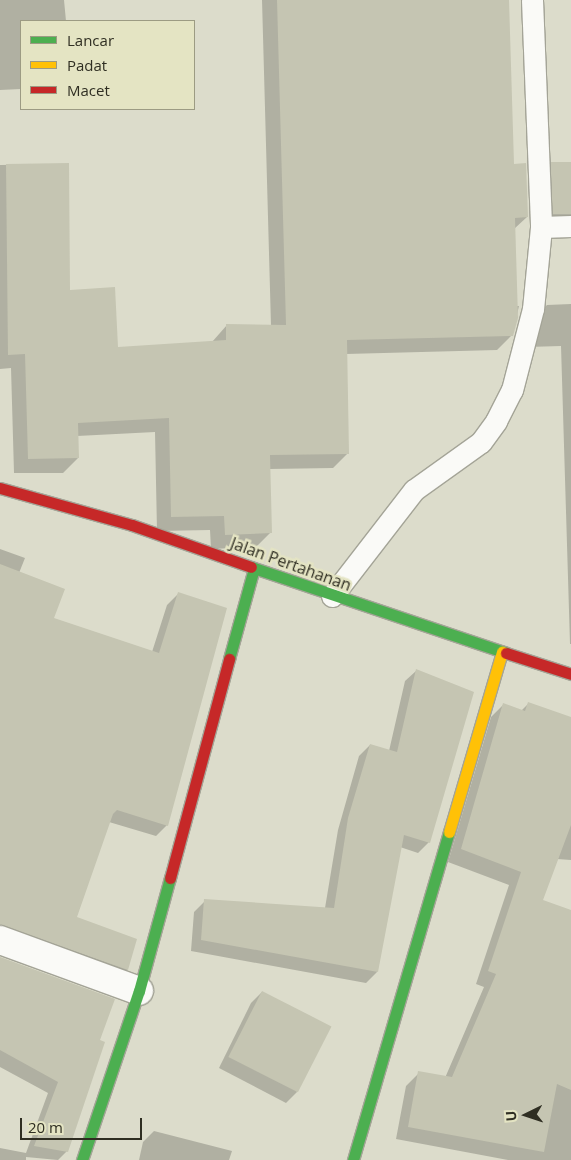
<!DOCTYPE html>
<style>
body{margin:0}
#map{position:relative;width:571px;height:1160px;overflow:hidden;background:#dcdccb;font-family:"Open Sans",sans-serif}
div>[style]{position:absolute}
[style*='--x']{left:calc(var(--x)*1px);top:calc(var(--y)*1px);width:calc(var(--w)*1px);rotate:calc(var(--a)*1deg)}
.shadow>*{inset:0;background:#0003}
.building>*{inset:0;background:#c5c5b2;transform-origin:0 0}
.roads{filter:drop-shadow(1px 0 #a4a497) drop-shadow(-1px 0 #a4a497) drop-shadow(0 1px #a4a497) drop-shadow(0 -1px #a4a497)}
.lane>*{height:21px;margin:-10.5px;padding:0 10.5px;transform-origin:10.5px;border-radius:10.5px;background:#fafaf7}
.street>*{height:28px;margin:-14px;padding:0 14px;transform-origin:14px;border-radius:14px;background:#fafaf7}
.fast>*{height:11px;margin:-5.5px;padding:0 5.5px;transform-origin:5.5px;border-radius:5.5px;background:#4caf50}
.slow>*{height:11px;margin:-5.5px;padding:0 5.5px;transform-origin:5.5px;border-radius:5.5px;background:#ffc107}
.jam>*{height:11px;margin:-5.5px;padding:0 5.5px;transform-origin:5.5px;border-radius:5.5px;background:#c62828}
span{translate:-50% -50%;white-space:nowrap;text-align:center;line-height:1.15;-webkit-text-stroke:5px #e4e4c3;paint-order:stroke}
.street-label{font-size:16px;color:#2f2e22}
.legend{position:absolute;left:20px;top:20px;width:175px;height:90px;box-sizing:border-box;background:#e4e4c3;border:1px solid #9c9b83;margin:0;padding:6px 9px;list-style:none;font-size:15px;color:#2f2e22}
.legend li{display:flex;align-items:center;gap:10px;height:25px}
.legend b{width:25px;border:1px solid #9c9b83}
.north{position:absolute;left:501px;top:1090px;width:50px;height:50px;-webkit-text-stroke:4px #e4e4c3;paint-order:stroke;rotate:266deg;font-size:14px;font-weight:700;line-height:20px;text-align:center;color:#2f2e22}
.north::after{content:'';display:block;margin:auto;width:18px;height:22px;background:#2f2e22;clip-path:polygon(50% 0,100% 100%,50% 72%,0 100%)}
.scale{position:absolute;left:20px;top:1118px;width:122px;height:22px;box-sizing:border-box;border:2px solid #2f2e22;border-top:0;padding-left:6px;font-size:15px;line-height:18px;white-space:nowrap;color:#2f2e22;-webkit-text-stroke:4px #e4e4c3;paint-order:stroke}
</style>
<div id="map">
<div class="shadow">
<div style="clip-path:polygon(0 0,64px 0,66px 21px,21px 21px,21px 89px,0 90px)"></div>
<div style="clip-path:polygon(262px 0,508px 0,513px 165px,527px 217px,514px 229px,516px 306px,519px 306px,512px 335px,497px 350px,346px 354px,348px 453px,333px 468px,269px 469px,271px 532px,256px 547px,211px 549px,210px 530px,157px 531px,155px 432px,77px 436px,78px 458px,63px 473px,14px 473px,11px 368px,0 369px,0 165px,67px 164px,69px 291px,116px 349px,212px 342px,227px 325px,271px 326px)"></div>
<div style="clip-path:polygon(571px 163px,571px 226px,541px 226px,539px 177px,551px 164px)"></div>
<div style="clip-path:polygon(571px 304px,571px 644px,570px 644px,561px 346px,527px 347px,534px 318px,547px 305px)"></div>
<div style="clip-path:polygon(0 549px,25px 558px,19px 573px,52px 619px,152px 652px,167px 605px,178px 594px,167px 825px,156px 836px,109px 822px,76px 918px,135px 940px,127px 970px,116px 981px,0 938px)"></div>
<div style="clip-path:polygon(416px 671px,429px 842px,418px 853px,400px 847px,377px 972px,366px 983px,191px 951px,194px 912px,205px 901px,325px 908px,338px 830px,359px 756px,370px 745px,389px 751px,405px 681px)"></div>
<div style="clip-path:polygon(529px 703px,571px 732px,571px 860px,557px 859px,542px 901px,571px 911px,571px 1160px,508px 1160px,396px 1139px,406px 1086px,419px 1073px,445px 1078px,484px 987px,476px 984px,509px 885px,448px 862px,491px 717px,504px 704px,521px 711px)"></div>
<div style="clip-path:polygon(0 958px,98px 1040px,67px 1151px,58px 1160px,26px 1157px,26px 1160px,0 1160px,0 1148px,26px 1153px,48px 1093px,0 1067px)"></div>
<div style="clip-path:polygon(262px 992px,297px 1092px,286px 1103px,219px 1068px,251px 1003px)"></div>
<div style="clip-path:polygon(154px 1131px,232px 1151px,229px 1160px,139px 1160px,143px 1142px)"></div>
</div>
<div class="building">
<div style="clip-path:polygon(277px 0,509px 0,514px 164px,526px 163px,528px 217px,515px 218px,518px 318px,513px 336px,347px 340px,349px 454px,270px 455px,272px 533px,225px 535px,224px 516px,171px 517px,169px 418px,78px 423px,79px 458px,28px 459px,25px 354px,8px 355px,6px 164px,69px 163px,70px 290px,115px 287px,118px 347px,226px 340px,226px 324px,286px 325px)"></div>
<div style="left:551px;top:162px;width:20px;height:52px"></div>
<div style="clip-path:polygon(0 564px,65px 589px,54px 618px,159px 653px,178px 592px,227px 608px,168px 826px,117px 810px,113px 814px,77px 917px,137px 939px,128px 970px,0 925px)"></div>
<div style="clip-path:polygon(416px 669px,474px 692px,430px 843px,404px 835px,378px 972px,201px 940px,204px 899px,334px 908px,348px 818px,370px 744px,397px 752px)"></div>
<div style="clip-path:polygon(528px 702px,571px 717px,571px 825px,543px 900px,571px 910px,571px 1090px,557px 1084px,544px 1152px,408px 1127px,418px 1071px,452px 1077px,496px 974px,488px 971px,521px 872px,461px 849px,503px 703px,525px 711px)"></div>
<div style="clip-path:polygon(0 957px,115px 999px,100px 1040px,105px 1042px,68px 1152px,34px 1146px,58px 1082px,0 1050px)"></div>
<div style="left:262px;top:991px;width:78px;height:74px;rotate:27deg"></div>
</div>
<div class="roads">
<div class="lane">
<div style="--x:532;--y:0;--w:227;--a:87.7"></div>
<div style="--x:332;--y:596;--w:134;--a:-52.3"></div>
<div style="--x:414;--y:490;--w:82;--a:-35.6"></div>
<div style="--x:481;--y:442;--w:26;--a:-54"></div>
<div style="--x:496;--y:421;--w:35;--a:-63"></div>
<div style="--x:512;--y:390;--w:84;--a:-75.5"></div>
<div style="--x:533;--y:309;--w:82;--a:-84.4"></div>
<div style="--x:541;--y:227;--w:30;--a:-2"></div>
</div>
<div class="street">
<div style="--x:0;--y:940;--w:148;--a:20.1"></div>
</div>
<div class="fast">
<div style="--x:251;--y:567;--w:269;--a:18.6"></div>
<div style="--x:229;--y:659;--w:94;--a:-74.6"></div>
<div style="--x:82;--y:1160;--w:178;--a:-71.4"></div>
<div style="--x:139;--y:991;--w:117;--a:-74.7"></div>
<div style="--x:353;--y:1160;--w:342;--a:-73.7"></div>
</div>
<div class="slow">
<div style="--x:449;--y:832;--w:188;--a:-73.6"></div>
</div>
<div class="jam">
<div style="--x:0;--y:488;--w:137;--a:15.7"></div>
<div style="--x:132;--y:525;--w:126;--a:19.4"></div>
<div style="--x:506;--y:653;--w:68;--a:17.9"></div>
<div style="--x:170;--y:878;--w:227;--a:-74.9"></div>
</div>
</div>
<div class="street-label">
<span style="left:291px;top:564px;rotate:20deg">Jalan Pertahanan</span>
</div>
<ul class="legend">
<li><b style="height:6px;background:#4caf50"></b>Lancar</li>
<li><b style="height:6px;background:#ffc107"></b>Padat</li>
<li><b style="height:6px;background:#c62828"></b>Macet</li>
</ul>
<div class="north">U</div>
<div class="scale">20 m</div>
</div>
